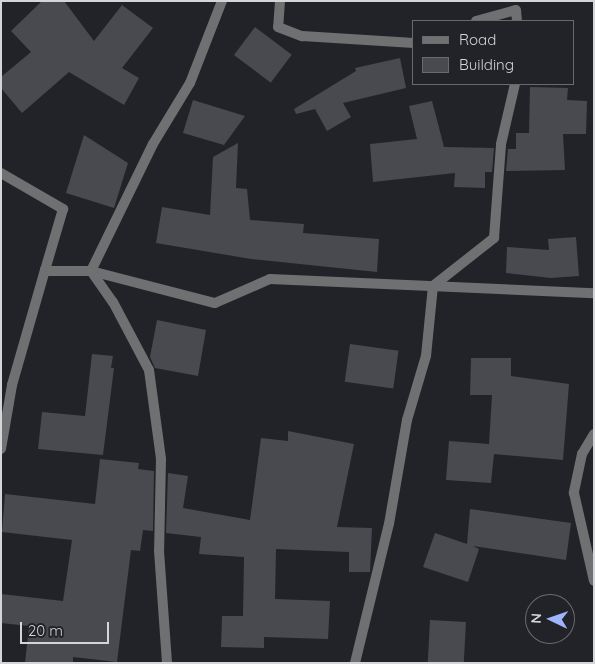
<!DOCTYPE html>
<style>
body{margin:0}
#map{position:relative;width:595px;height:664px;overflow:hidden;background:#222328;font-family:Quicksand,sans-serif}
div>[style]{position:absolute}
[style*='--x']{left:calc(var(--x)*1px);top:calc(var(--y)*1px);width:calc(var(--w)*1px);rotate:calc(var(--a)*1deg)}
.building>*{inset:0;background:#484a4f;transform-origin:0 0}
.minor>*{height:10px;margin:-5px;padding:0 5px;transform-origin:5px;border-radius:5px;background:#6f7072}
span{translate:-50% -50%;white-space:nowrap;text-align:center;line-height:1.15;-webkit-text-stroke:4.5px #222328;paint-order:stroke}
.frame{position:absolute;inset:0;border:2px solid #d4d5d8;pointer-events:none}
.legend{position:absolute;left:412px;top:20px;width:162px;height:65px;box-sizing:border-box;background:#222328;border:1px solid #696a6e;margin:0;padding:6px 9px;list-style:none;font-size:15px;color:#d4d5d8}
.legend li{display:flex;align-items:center;gap:10px;height:25px}
.legend b{width:25px;border:1px solid #696a6e}
.north{position:absolute;left:525px;top:594px;width:50px;height:50px;box-sizing:border-box;background:#222328;border:1px solid #696a6e;border-radius:50%;rotate:273deg;font-size:14px;font-weight:700;line-height:20px;text-align:center;color:#d4d5d8}
.north::after{content:'';display:block;margin:auto;width:18px;height:22px;background:#9eb4fd;clip-path:polygon(50% 0,100% 100%,50% 72%,0 100%)}
.scale{position:absolute;left:20px;top:622px;width:89px;height:22px;box-sizing:border-box;border:2px solid #d4d5d8;border-top:0;padding-left:6px;font-size:15px;line-height:18px;white-space:nowrap;color:#d4d5d8;-webkit-text-stroke:4px #222328;paint-order:stroke}
</style>
<div id="map">
<div class="building">
<div style="clip-path:polygon(42px 1px,64px 1px,94px 41px,122px 5px,153px 28px,122px 68px,139px 78px,124px 105px,69px 72px,22px 113px,1px 88px,1px 77px,31px 52px,11px 31px)"></div>
<div style="left:255px;top:27px;width:46px;height:35px;rotate:37deg"></div>
<div style="clip-path:polygon(400px 58px,406px 88px,343px 103px,351px 117px,327px 131px,315px 109px,296px 114px,294px 109px,356px 71px,355px 68px)"></div>
<div style="clip-path:polygon(530px 87px,568px 88px,567px 100px,587px 101px,586px 134px,563px 134px,565px 170px,506px 171px,508px 149px,516px 149px,516px 133px,529px 133px)"></div>
<div style="clip-path:polygon(193px 100px,245px 116px,224px 145px,183px 133px)"></div>
<div style="clip-path:polygon(432px 101px,444px 147px,494px 148px,492px 172px,485px 172px,485px 188px,454px 187px,455px 173px,373px 182px,370px 144px,417px 139px,409px 106px)"></div>
<div style="clip-path:polygon(84px 135px,128px 163px,114px 208px,66px 193px)"></div>
<div style="clip-path:polygon(238px 143px,236px 188px,247px 189px,250px 220px,304px 224px,303px 233px,379px 239px,377px 272px,251px 259px,156px 243px,162px 207px,210px 215px,213px 157px)"></div>
<div style="clip-path:polygon(576px 237px,579px 276px,551px 278px,506px 273px,507px 247px,549px 250px,548px 239px)"></div>
<div style="clip-path:polygon(157px 320px,206px 330px,198px 376px,155px 368px,150px 357px)"></div>
<div style="left:350px;top:344px;width:49px;height:38px;rotate:8deg"></div>
<div style="clip-path:polygon(92px 354px,113px 356px,111px 368px,114px 368px,103px 455px,38px 449px,42px 412px,85px 416px)"></div>
<div style="clip-path:polygon(471px 358px,511px 358px,511px 376px,569px 384px,563px 460px,494px 454px,491px 483px,446px 480px,449px 441px,489px 444px,492px 395px,470px 395px)"></div>
<div style="clip-path:polygon(288px 431px,354px 444px,337px 527px,372px 528px,370px 572px,349px 572px,349px 552px,276px 549px,275px 599px,330px 601px,328px 639px,264px 637px,264px 648px,221px 647px,222px 616px,243px 616px,244px 557px,199px 554px,201px 537px,166px 533px,168px 473px,188px 476px,183px 508px,250px 520px,261px 438px,288px 441px)"></div>
<div style="clip-path:polygon(100px 459px,139px 463px,138px 469px,154px 471px,153px 531px,143px 530px,140px 551px,131px 550px,117px 662px,73px 657px,73px 663px,25px 663px,29px 626px,1px 623px,1px 594px,63px 601px,72px 540px,2px 532px,5px 494px,95px 504px)"></div>
<div style="clip-path:polygon(470px 509px,571px 523px,566px 560px,473px 546px,479px 549px,468px 582px,423px 567px,435px 533px,467px 544px)"></div>
<div style="left:430px;top:620px;width:36px;height:43px;rotate:3deg"></div>
</div>
<div class="minor">
<div style="--x:280;--y:1;--w:26;--a:94"></div>
<div style="--x:278;--y:27;--w:26;--a:21"></div>
<div style="--x:302;--y:36;--w:112;--a:3.6"></div>
<div style="--x:476;--y:21;--w:41;--a:-15.4"></div>
<div style="--x:516;--y:10;--w:11;--a:85"></div>
<div style="--x:1;--y:173;--w:72;--a:30.1"></div>
<div style="--x:63;--y:209;--w:64;--a:106.4"></div>
<div style="--x:45;--y:270;--w:5;--a:11"></div>
<div style="--x:50;--y:271;--w:41;--a:0"></div>
<div style="--x:91;--y:271;--w:128;--a:14.5"></div>
<div style="--x:215;--y:303;--w:60;--a:-23.6"></div>
<div style="--x:270;--y:279;--w:324;--a:2.5"></div>
<div style="--x:91;--y:271;--w:38;--a:55"></div>
<div style="--x:113;--y:302;--w:77;--a:62.1"></div>
<div style="--x:149;--y:370;--w:90;--a:82.3"></div>
<div style="--x:161;--y:459;--w:92;--a:91.2"></div>
<div style="--x:159;--y:551;--w:112;--a:85.9"></div>
<div style="--x:91;--y:271;--w:141;--a:-64"></div>
<div style="--x:153;--y:144;--w:71;--a:-58.8"></div>
<div style="--x:190;--y:83;--w:88;--a:-68.7"></div>
<div style="--x:594;--y:434;--w:23;--a:121"></div>
<div style="--x:582;--y:454;--w:40;--a:102"></div>
<div style="--x:574;--y:493;--w:90;--a:77.2"></div>
<div style="--x:1;--y:449;--w:65;--a:-80.2"></div>
<div style="--x:12;--y:385;--w:120;--a:-74"></div>
<div style="--x:355;--y:663;--w:143;--a:-76.3"></div>
<div style="--x:389;--y:524;--w:106;--a:-80.2"></div>
<div style="--x:407;--y:420;--w:67;--a:-73.5"></div>
<div style="--x:426;--y:356;--w:70;--a:-84.3"></div>
<div style="--x:433;--y:286;--w:78;--a:-38.2"></div>
<div style="--x:494;--y:238;--w:94;--a:-85.7"></div>
<div style="--x:501;--y:144;--w:62;--a:-76.9"></div>
</div>
<div class="frame"></div>
<ul class="legend">
<li><b style="height:6px;background:#6f7072"></b>Road</li>
<li><b style="height:14px;background:#484a4f"></b>Building</li>
</ul>
<div class="north">N</div>
<div class="scale">20 m</div>
</div>
